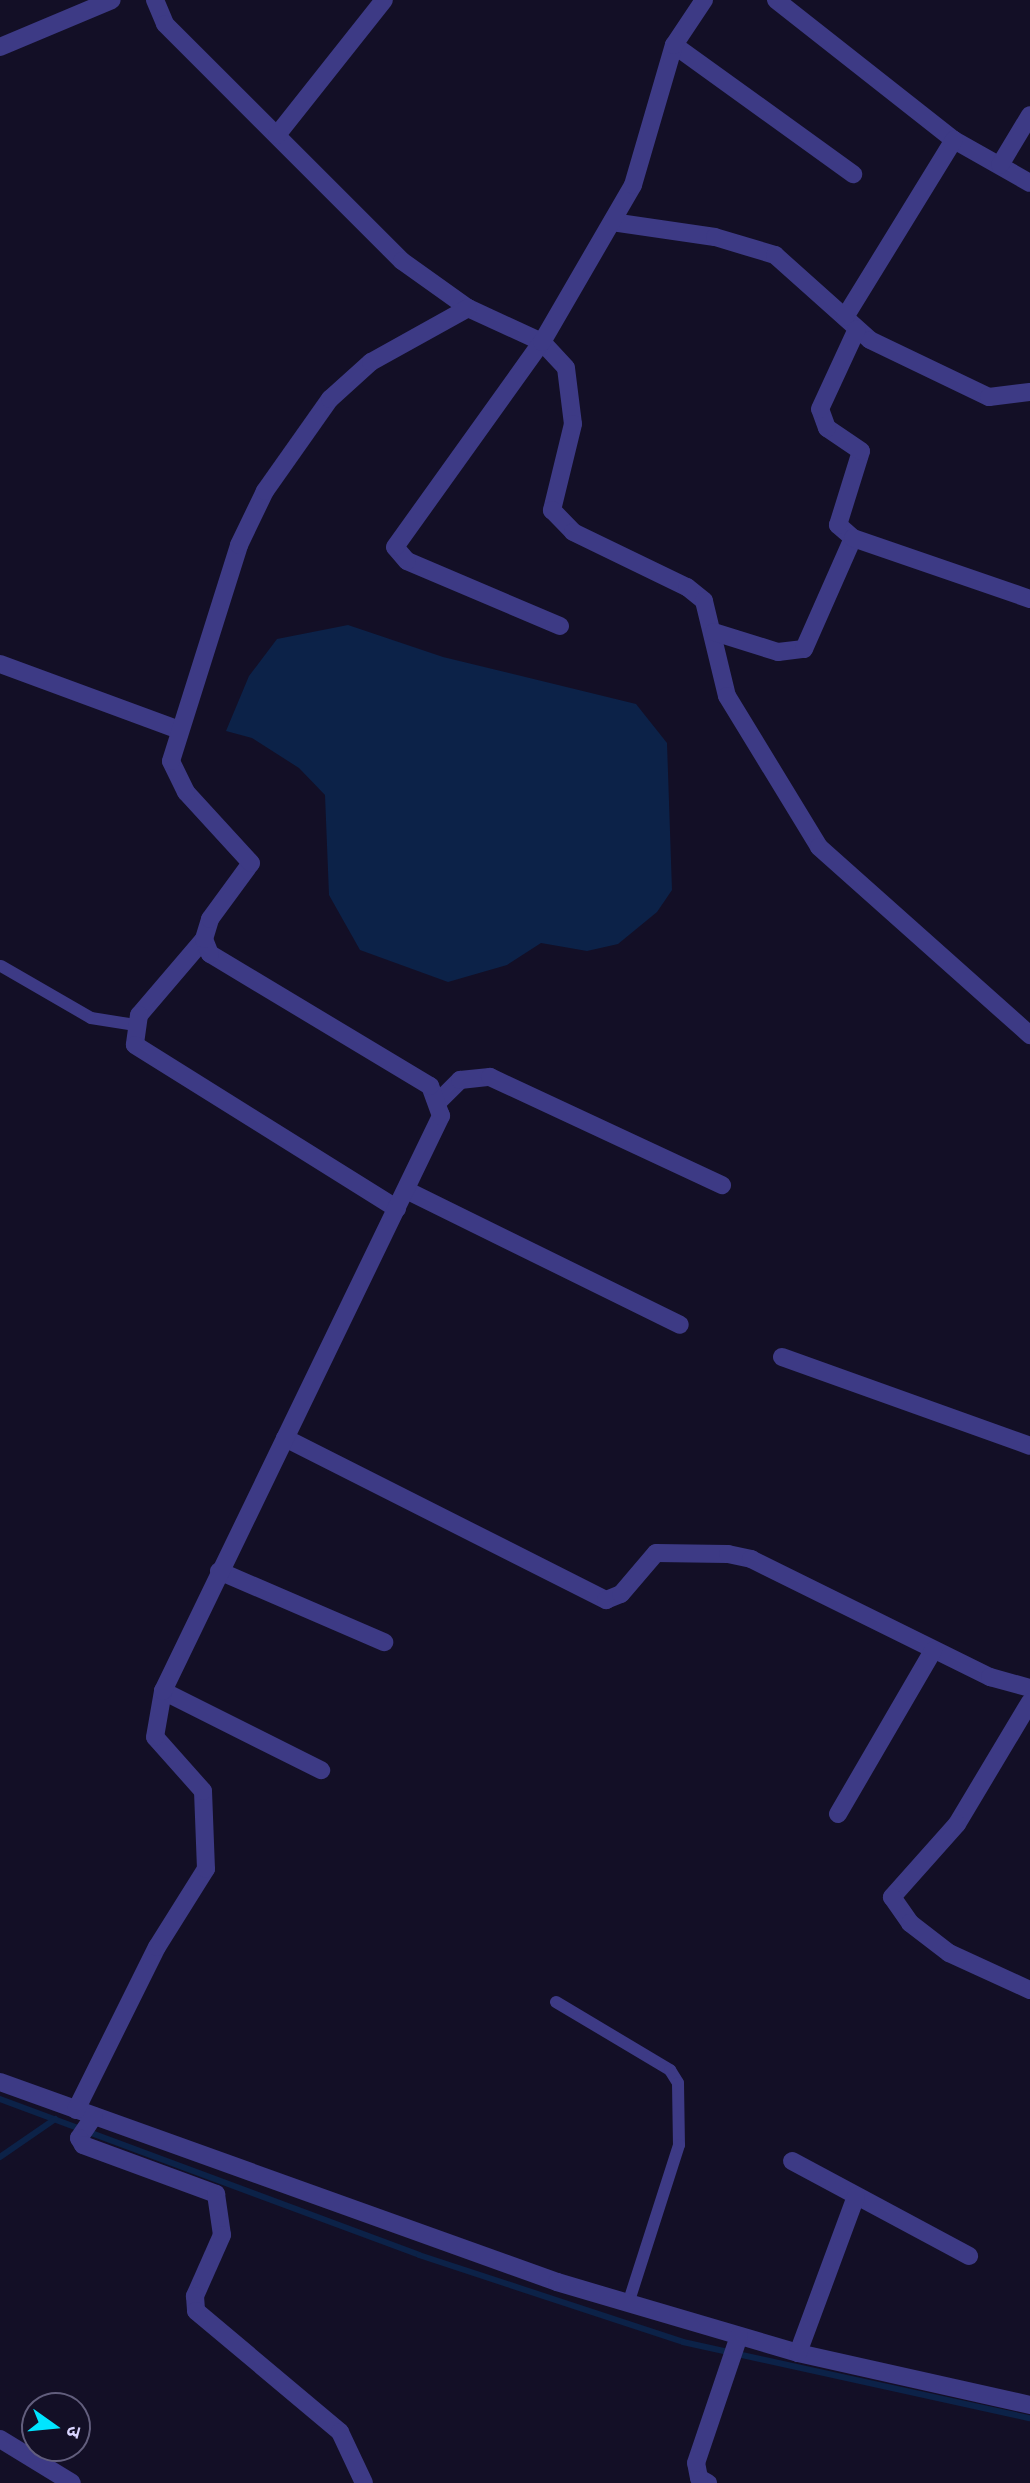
<!DOCTYPE html>
<meta charset="utf-8">
<style>
body{margin:0}
#map{position:relative;width:1030px;height:2483px;overflow:hidden;background:#130f26;font-family:"Open Sans","Noto Sans Devanagari",sans-serif}
div>[style]{position:absolute}
[style*='--x']{left:calc(var(--x)*1px);top:calc(var(--y)*1px);width:calc(var(--w)*1px);rotate:calc(var(--a)*1deg)}
.water>*{inset:0;background:#0c2248}
.stream>*{height:6px;margin:-3px;padding:0 3px;transform-origin:3px;border-radius:3px;background:#0c2248}
.service>*{height:12px;margin:-6px;padding:0 6px;transform-origin:6px;border-radius:6px;background:#3d3a85}
.minor>*{height:18px;margin:-9px;padding:0 9px;transform-origin:9px;border-radius:9px;background:#3d3a85}
span{translate:-50% -50%;white-space:nowrap;text-align:center;line-height:1.15;-webkit-text-stroke:6px #130f26;paint-order:stroke}
.north{position:absolute;left:21px;top:2392px;width:70px;height:70px;box-sizing:border-box;background:#130f26;border:2px solid #625e7d;border-radius:50%;rotate:105deg;font-size:19px;font-weight:700;line-height:28px;text-align:center;color:#d9d4ff}
.north::after{content:'';display:block;margin:auto;width:24px;height:32px;background:#00e5ff;clip-path:polygon(50% 0,100% 100%,50% 72%,0 100%)}
</style>
<div id="map">
<div class="water">
<div style="clip-path:polygon(348px 625px,443px 657px,636px 704px,667px 743px,672px 890px,657px 912px,618px 944px,587px 951px,541px 943px,507px 965px,448px 982px,360px 950px,329px 895px,325px 795px,299px 768px,252px 738px,226px 731px,249px 676px,277px 639px)"></div>
</div>
<div class="stream">
<div style="--x:0;--y:2099;--w:447;--a:20.4"></div>
<div style="--x:419;--y:2255;--w:278;--a:18.2"></div>
<div style="--x:683;--y:2342;--w:355;--a:12.4"></div>
<div style="--x:0;--y:2157;--w:67;--a:-34.6"></div>
</div>
<div class="service">
<div style="--x:1;--y:966;--w:104;--a:30"></div>
<div style="--x:91;--y:1018;--w:45;--a:9"></div>
<div style="--x:556;--y:2002;--w:133;--a:30.8"></div>
<div style="--x:670;--y:2070;--w:15;--a:58"></div>
<div style="--x:678;--y:2083;--w:62;--a:89.1"></div>
<div style="--x:679;--y:2145;--w:167;--a:107.8"></div>
</div>
<div class="minor">
<div style="--x:155;--y:0;--w:26;--a:67"></div>
<div style="--x:165;--y:24;--w:335;--a:45"></div>
<div style="--x:402;--y:261;--w:81;--a:35.5"></div>
<div style="--x:468;--y:308;--w:81;--a:24.7"></div>
<div style="--x:542;--y:342;--w:35;--a:47"></div>
<div style="--x:566;--y:368;--w:56;--a:82.9"></div>
<div style="--x:573;--y:424;--w:89;--a:103.7"></div>
<div style="--x:552;--y:510;--w:30;--a:46"></div>
<div style="--x:573;--y:532;--w:127;--a:25.8"></div>
<div style="--x:687;--y:587;--w:22;--a:39"></div>
<div style="--x:704;--y:601;--w:98;--a:76.4"></div>
<div style="--x:727;--y:696;--w:177;--a:58.6"></div>
<div style="--x:819;--y:847;--w:283;--a:41.7"></div>
<div style="--x:776;--y:0;--w:226;--a:38.2"></div>
<div style="--x:954;--y:140;--w:87;--a:29.5"></div>
<div style="--x:674;--y:45;--w:221;--a:35.8"></div>
<div style="--x:0;--y:47;--w:121;--a:-22.8"></div>
<div style="--x:277;--y:135;--w:172;--a:-51.6"></div>
<div style="--x:1000;--y:165;--w:58;--a:-59"></div>
<div style="--x:612;--y:222;--w:104;--a:8.3"></div>
<div style="--x:715;--y:237;--w:63;--a:16.7"></div>
<div style="--x:775;--y:255;--w:127;--a:41.8"></div>
<div style="--x:870;--y:340;--w:132;--a:25.6"></div>
<div style="--x:989;--y:397;--w:41;--a:-7"></div>
<div style="--x:845;--y:317;--w:208;--a:-58.4"></div>
<div style="--x:853;--y:538;--w:20;--a:-139"></div>
<div style="--x:838;--y:525;--w:77;--a:-72.7"></div>
<div style="--x:861;--y:451;--w:41;--a:-145.9"></div>
<div style="--x:827;--y:428;--w:20;--a:-110"></div>
<div style="--x:820;--y:409;--w:88;--a:-65.2"></div>
<div style="--x:560;--y:626;--w:166;--a:-157"></div>
<div style="--x:407;--y:561;--w:18;--a:-131"></div>
<div style="--x:395;--y:547;--w:252;--a:-54.4"></div>
<div style="--x:542;--y:342;--w:181;--a:-59.9"></div>
<div style="--x:633;--y:185;--w:146;--a:-73.7"></div>
<div style="--x:674;--y:45;--w:54;--a:-56.3"></div>
<div style="--x:714;--y:632;--w:67;--a:17.4"></div>
<div style="--x:778;--y:652;--w:26;--a:-7"></div>
<div style="--x:804;--y:649;--w:121;--a:-66.2"></div>
<div style="--x:853;--y:538;--w:187;--a:19"></div>
<div style="--x:0;--y:664;--w:191;--a:20.2"></div>
<div style="--x:204;--y:939;--w:100;--a:130.5"></div>
<div style="--x:139;--y:1015;--w:30;--a:98"></div>
<div style="--x:135;--y:1045;--w:309;--a:32"></div>
<div style="--x:439;--y:1101;--w:30;--a:-45"></div>
<div style="--x:460;--y:1080;--w:30;--a:-6"></div>
<div style="--x:490;--y:1077;--w:256;--a:25"></div>
<div style="--x:406;--y:1190;--w:305;--a:26.2"></div>
<div style="--x:782;--y:1357;--w:263;--a:19.7"></div>
<div style="--x:285;--y:1438;--w:360;--a:26.8"></div>
<div style="--x:606;--y:1600;--w:16;--a:-22"></div>
<div style="--x:621;--y:1594;--w:54;--a:-49.5"></div>
<div style="--x:656;--y:1553;--w:72;--a:0.8"></div>
<div style="--x:728;--y:1554;--w:24;--a:12"></div>
<div style="--x:751;--y:1559;--w:267;--a:26.3"></div>
<div style="--x:990;--y:1677;--w:41;--a:15.4"></div>
<div style="--x:219;--y:1571;--w:180;--a:23.3"></div>
<div style="--x:163;--y:1691;--w:177;--a:26.6"></div>
<div style="--x:1030;--y:1702;--w:142;--a:120.9"></div>
<div style="--x:957;--y:1824;--w:98;--a:131.7"></div>
<div style="--x:892;--y:1897;--w:32;--a:55"></div>
<div style="--x:910;--y:1923;--w:49;--a:37.6"></div>
<div style="--x:949;--y:1953;--w:89;--a:24.6"></div>
<div style="--x:838;--y:1814;--w:189;--a:-59.8"></div>
<div style="--x:0;--y:2082;--w:592;--a:19.75"></div>
<div style="--x:557;--y:2282;--w:251;--a:16.4"></div>
<div style="--x:798;--y:2353;--w:238;--a:12.6"></div>
<div style="--x:76;--y:2110;--w:182;--a:-63.6"></div>
<div style="--x:157;--y:1947;--w:92;--a:-57.9"></div>
<div style="--x:206;--y:1869;--w:78;--a:-92.2"></div>
<div style="--x:203;--y:1791;--w:72;--a:-131.6"></div>
<div style="--x:155;--y:1737;--w:47;--a:-80.1"></div>
<div style="--x:163;--y:1691;--w:639;--a:-64.2"></div>
<div style="--x:441;--y:1116;--w:32;--a:-110"></div>
<div style="--x:430;--y:1086;--w:257;--a:-149"></div>
<div style="--x:210;--y:954;--w:16;--a:-112"></div>
<div style="--x:204;--y:939;--w:21;--a:-73"></div>
<div style="--x:210;--y:919;--w:69;--a:-53.8"></div>
<div style="--x:251;--y:863;--w:96;--a:-132.5"></div>
<div style="--x:186;--y:792;--w:34;--a:-116"></div>
<div style="--x:171;--y:761;--w:226;--a:-72.5"></div>
<div style="--x:239;--y:545;--w:60;--a:-64.3"></div>
<div style="--x:265;--y:491;--w:113;--a:-54.8"></div>
<div style="--x:330;--y:399;--w:55;--a:-42.1"></div>
<div style="--x:371;--y:362;--w:111;--a:-29.1"></div>
<div style="--x:94;--y:2116;--w:27;--a:124"></div>
<div style="--x:79;--y:2138;--w:8;--a:60"></div>
<div style="--x:83;--y:2145;--w:142;--a:20.2"></div>
<div style="--x:216;--y:2194;--w:41;--a:81.7"></div>
<div style="--x:222;--y:2235;--w:67;--a:113.9"></div>
<div style="--x:195;--y:2296;--w:15;--a:86"></div>
<div style="--x:196;--y:2311;--w:188;--a:40"></div>
<div style="--x:340;--y:2432;--w:56;--a:64.8"></div>
<div style="--x:792;--y:2161;--w:201;--a:28.2"></div>
<div style="--x:798;--y:2353;--w:167;--a:-69.7"></div>
<div style="--x:0;--y:2439;--w:84;--a:31.4"></div>
<div style="--x:708;--y:2483;--w:10;--a:-151"></div>
<div style="--x:699;--y:2478;--w:15;--a:-101"></div>
<div style="--x:696;--y:2463;--w:134;--a:-71.3"></div>
</div>
<div class="north">उ</div>
</div>
